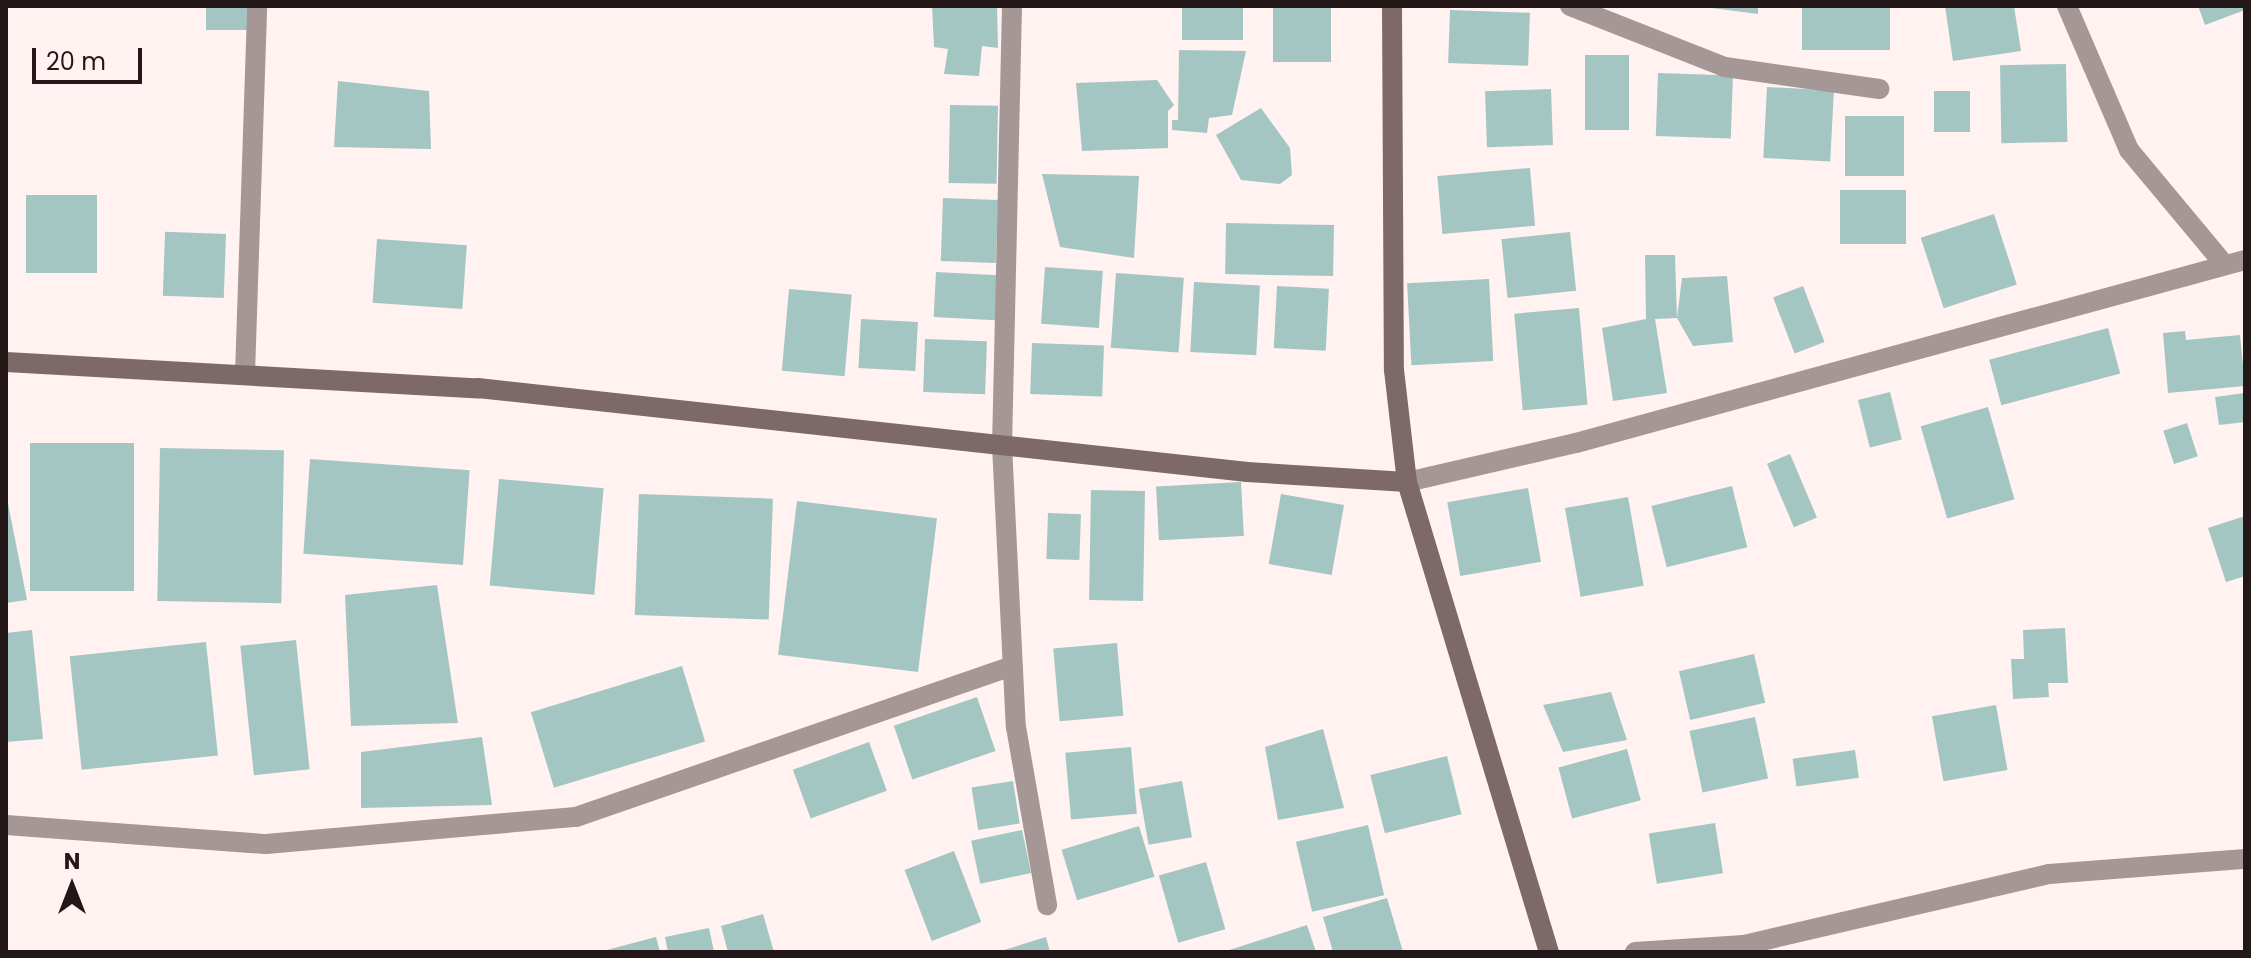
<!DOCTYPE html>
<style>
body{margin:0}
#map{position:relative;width:2251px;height:958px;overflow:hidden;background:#fff2f0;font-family:Poppins,sans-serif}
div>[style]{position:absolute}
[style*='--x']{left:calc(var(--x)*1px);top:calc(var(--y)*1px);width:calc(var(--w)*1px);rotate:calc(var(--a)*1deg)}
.building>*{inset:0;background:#a4c6c3;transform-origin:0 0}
.street>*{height:20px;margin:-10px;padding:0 10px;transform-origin:10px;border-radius:10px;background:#a49795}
.secondary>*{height:20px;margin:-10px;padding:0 10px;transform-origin:10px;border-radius:10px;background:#7d6a68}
span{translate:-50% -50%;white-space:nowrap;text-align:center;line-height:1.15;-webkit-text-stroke:8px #fff2f0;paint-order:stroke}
.frame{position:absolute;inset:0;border:8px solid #231817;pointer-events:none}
.north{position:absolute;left:32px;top:846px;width:80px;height:80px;-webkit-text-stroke:6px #fff2f0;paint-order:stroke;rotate:0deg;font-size:22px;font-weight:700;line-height:32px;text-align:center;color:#231817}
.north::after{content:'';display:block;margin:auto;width:28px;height:36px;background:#231817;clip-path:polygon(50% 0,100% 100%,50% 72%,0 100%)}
.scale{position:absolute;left:32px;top:48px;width:110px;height:36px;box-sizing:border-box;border:4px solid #231817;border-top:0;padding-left:10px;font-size:24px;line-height:28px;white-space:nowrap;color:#231817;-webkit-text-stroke:6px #fff2f0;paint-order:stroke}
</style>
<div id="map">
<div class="building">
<div style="left:206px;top:6px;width:43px;height:24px"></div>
<div style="clip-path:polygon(932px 6px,997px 6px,998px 48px,982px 46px,979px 76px,944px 74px,948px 49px,934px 47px)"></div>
<div style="left:1182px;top:6px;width:61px;height:34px"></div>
<div style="left:1273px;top:6px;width:58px;height:56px"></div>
<div style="clip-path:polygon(1696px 6px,1758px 6px,1758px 14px)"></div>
<div style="left:1802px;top:6px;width:88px;height:44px"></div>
<div style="clip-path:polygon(1945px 6px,2014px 6px,2021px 51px,1953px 61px)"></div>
<div style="clip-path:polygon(2198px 6px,2245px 6px,2245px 10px,2205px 25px)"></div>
<div style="left:1450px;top:10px;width:80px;height:53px;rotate:2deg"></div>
<div style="clip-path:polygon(1179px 50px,1246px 51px,1232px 115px,1209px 118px,1207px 133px,1172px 130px,1172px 120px,1178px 120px)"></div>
<div style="left:1585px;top:55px;width:44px;height:75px"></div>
<div style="left:2066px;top:64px;width:78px;height:66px;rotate:89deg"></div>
<div style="left:1658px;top:73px;width:75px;height:63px;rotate:2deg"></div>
<div style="clip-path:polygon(1157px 80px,1174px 105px,1168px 111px,1168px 148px,1082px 151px,1076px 83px)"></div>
<div style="clip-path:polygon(338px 81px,429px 91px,431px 149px,334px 147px)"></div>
<div style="left:1767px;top:87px;width:67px;height:71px;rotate:3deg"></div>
<div style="left:1551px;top:89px;width:56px;height:66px;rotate:88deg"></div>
<div style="left:1934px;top:91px;width:36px;height:41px"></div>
<div style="left:950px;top:105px;width:48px;height:78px;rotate:1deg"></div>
<div style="clip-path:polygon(1261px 108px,1290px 148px,1292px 175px,1280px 184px,1241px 180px,1216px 135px)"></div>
<div style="left:1904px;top:116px;width:60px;height:59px;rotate:90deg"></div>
<div style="left:1530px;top:168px;width:58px;height:93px;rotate:85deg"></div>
<div style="clip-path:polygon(1042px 174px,1139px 176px,1134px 258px,1060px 247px)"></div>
<div style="left:1840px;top:190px;width:66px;height:54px"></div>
<div style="left:97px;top:195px;width:78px;height:71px;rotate:90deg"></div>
<div style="left:943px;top:198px;width:55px;height:63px;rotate:2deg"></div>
<div style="left:1994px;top:214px;width:74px;height:77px;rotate:72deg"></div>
<div style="left:1334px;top:225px;width:51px;height:108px;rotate:91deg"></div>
<div style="left:1570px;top:232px;width:59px;height:69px;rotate:84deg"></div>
<div style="left:226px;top:234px;width:64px;height:61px;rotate:92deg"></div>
<div style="left:377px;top:239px;width:90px;height:64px;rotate:4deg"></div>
<div style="clip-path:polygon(1645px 255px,1675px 255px,1677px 318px,1655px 319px,1667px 393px,1613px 401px,1602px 328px,1646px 319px)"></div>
<div style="left:1045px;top:267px;width:58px;height:57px;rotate:4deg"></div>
<div style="left:936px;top:272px;width:62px;height:45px;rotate:3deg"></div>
<div style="left:1116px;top:273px;width:68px;height:75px;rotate:4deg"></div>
<div style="clip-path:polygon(1727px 276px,1733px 342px,1693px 346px,1677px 318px,1682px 278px)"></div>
<div style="left:1489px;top:279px;width:82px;height:82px;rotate:87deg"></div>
<div style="left:1194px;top:282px;width:66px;height:70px;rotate:3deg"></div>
<div style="left:1277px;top:286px;width:52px;height:62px;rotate:3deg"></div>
<div style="left:1803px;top:286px;width:60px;height:32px;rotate:69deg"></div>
<div style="left:789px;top:289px;width:63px;height:82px;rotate:5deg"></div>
<div style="left:1579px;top:308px;width:97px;height:65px;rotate:85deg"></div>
<div style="left:861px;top:319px;width:57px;height:49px;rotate:3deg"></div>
<div style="left:2108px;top:328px;width:47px;height:123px;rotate:75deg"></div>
<div style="clip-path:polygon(2185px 331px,2186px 340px,2240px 335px,2245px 386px,2168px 393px,2163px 333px)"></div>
<div style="left:925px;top:339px;width:62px;height:53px;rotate:2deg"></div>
<div style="left:1032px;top:343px;width:72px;height:51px;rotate:2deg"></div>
<div style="left:1890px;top:392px;width:49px;height:33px;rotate:76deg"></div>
<div style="clip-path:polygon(2245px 393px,2245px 422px,2219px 425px,2215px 397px)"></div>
<div style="left:1988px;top:407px;width:96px;height:70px;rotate:74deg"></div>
<div style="left:2187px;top:423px;width:35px;height:25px;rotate:72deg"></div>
<div style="left:134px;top:443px;width:148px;height:104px;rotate:90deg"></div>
<div style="left:160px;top:448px;width:124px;height:153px;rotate:1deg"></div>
<div style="left:1790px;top:454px;width:69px;height:25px;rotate:67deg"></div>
<div style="left:310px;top:459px;width:160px;height:95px;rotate:4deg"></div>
<div style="left:499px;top:479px;width:105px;height:107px;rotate:5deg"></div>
<div style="left:1241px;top:482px;width:54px;height:85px;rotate:87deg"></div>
<div style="left:1732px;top:486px;width:63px;height:83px;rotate:76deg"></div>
<div style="left:1528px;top:488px;width:75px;height:82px;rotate:80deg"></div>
<div style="left:1091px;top:490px;width:54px;height:110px;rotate:1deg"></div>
<div style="clip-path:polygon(6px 493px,27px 600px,6px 603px)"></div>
<div style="left:639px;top:494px;width:134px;height:121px;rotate:2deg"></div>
<div style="left:1281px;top:494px;width:64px;height:71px;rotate:10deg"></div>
<div style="left:1628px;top:497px;width:90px;height:64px;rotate:80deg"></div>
<div style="left:797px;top:501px;width:141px;height:155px;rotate:7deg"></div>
<div style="left:1048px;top:513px;width:33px;height:46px;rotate:2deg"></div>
<div style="clip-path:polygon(2245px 516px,2245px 576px,2226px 582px,2208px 528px)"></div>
<div style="clip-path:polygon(437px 585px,458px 723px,351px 726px,345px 595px)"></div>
<div style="clip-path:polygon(2065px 628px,2068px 683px,2048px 683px,2049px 697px,2013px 699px,2011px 659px,2024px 659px,2023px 630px)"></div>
<div style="clip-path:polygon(32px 630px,43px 739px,6px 742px,6px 633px)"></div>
<div style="left:296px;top:640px;width:130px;height:56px;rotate:84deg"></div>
<div style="left:206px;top:642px;width:114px;height:137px;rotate:84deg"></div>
<div style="left:1117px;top:643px;width:73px;height:64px;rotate:85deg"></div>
<div style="left:1754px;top:654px;width:50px;height:77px;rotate:77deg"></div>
<div style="left:682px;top:666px;width:79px;height:158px;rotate:73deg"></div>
<div style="clip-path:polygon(1611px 692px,1627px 740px,1563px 752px,1543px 705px)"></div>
<div style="left:977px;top:697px;width:57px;height:88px;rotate:71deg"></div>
<div style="left:1996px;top:705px;width:66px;height:65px;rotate:80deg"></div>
<div style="left:1755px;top:717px;width:63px;height:67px;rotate:78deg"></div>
<div style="clip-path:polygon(1323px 729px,1344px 808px,1278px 820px,1265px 747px)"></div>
<div style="clip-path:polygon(482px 737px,492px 805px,361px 808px,361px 752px)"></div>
<div style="left:869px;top:742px;width:52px;height:81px;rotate:70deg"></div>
<div style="left:1131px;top:747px;width:67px;height:66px;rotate:85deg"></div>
<div style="left:1627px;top:749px;width:53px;height:71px;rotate:75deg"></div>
<div style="left:1855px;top:750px;width:28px;height:63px;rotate:82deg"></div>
<div style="left:1447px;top:756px;width:60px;height:79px;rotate:76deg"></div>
<div style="left:1013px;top:781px;width:43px;height:42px;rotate:81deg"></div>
<div style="left:1182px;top:781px;width:57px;height:44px;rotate:80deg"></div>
<div style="left:1715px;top:823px;width:51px;height:67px;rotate:81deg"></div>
<div style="left:1368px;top:825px;width:72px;height:74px;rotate:77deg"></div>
<div style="left:1139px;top:826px;width:53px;height:81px;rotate:73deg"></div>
<div style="left:1022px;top:830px;width:44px;height:52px;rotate:78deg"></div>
<div style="left:954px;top:851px;width:76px;height:53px;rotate:69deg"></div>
<div style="left:1206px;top:862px;width:70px;height:49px;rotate:74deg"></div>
<div style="clip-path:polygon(1387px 898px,1403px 952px,1333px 952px,1323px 917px)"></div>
<div style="clip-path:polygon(763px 914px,774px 952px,728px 952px,721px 926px)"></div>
<div style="clip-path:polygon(1307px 925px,1316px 952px,1226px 952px,1226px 951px)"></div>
<div style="clip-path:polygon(709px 928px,714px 952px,668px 952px,665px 937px)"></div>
<div style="clip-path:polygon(656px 937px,660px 952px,604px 952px,603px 951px)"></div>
<div style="clip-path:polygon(1046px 937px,1050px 952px,1002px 952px,1001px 951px)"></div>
</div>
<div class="street">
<div style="--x:1012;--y:6;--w:439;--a:91.3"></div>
<div style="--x:1002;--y:445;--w:282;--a:87.2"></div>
<div style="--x:1016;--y:727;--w:181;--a:80.1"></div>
<div style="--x:1570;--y:6;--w:167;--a:21.5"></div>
<div style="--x:1725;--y:67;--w:156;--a:8.1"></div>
<div style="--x:2067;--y:6;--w:157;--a:66.7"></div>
<div style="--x:2129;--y:150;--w:148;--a:50.2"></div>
<div style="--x:245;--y:374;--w:368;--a:-88.1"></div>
<div style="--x:1407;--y:482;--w:173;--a:-13"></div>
<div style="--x:1576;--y:443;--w:694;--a:-15.3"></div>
<div style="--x:6;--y:825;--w:261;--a:4.2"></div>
<div style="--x:266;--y:844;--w:311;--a:-5"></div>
<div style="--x:576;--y:817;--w:462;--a:-19.1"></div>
<div style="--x:1635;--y:952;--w:109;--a:-3.7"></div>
<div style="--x:1744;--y:945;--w:313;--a:-13.1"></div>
<div style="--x:2049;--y:874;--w:197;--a:-4.4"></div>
</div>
<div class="secondary">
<div style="--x:1392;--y:6;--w:364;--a:89.7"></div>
<div style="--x:1394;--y:370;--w:113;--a:83.4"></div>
<div style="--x:1407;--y:482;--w:491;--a:73.2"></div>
<div style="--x:6;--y:362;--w:473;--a:3.2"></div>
<div style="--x:478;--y:388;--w:774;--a:6.23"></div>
<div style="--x:1247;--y:472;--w:160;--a:3.6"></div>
</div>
<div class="frame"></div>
<div class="north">N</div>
<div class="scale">20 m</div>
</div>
